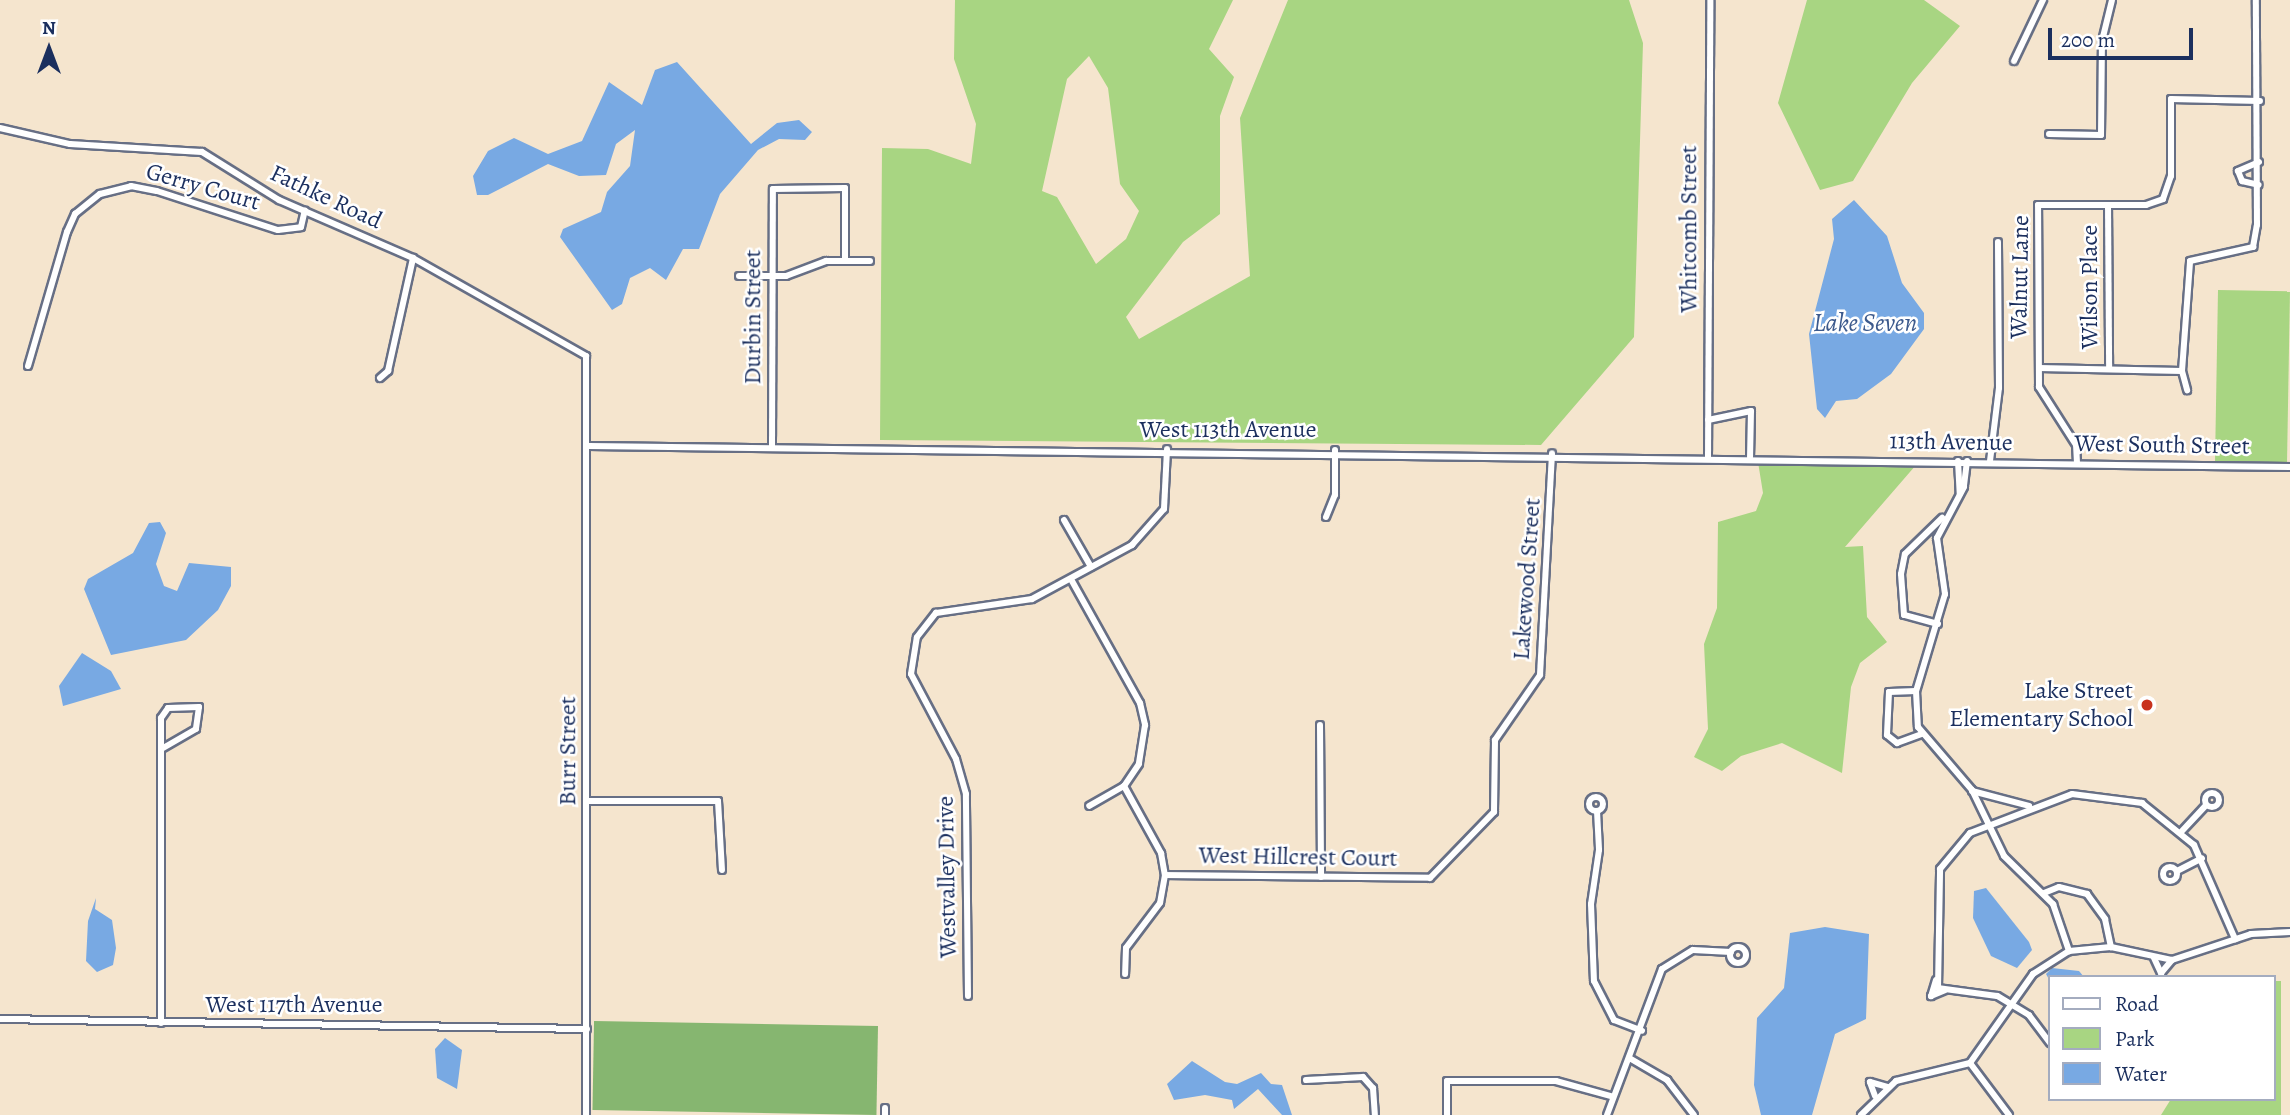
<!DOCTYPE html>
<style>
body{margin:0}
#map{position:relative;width:2290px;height:1115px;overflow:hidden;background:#f5e5ce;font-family:Alegreya,serif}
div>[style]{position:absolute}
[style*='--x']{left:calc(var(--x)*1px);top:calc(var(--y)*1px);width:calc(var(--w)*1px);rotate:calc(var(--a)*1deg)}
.green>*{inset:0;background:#a8d582;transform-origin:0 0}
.forest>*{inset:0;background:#86b670;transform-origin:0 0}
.water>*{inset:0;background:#78a9e3}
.roads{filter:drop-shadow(2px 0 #676f85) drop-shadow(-2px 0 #676f85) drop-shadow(0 2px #676f85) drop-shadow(0 -2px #676f85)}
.minor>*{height:6px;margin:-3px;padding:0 3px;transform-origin:3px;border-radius:3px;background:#fff}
.minor>.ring{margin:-3px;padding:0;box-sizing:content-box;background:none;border:6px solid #fff;border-radius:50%}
.dots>*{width:19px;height:19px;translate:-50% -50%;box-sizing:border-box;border:4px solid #fff;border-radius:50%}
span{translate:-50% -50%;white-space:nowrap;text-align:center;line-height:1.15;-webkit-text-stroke:5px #fff;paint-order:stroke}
.street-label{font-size:24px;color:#1b2f5e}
.poi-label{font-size:24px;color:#1b2f5e}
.right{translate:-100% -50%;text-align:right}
.water-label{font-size:26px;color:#3c5a8d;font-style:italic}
.legend{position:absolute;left:2048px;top:975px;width:228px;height:126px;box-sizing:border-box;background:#fff;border:2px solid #a4acbf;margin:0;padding:9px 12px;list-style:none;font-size:21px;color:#1b2f5e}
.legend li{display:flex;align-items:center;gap:14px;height:35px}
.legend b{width:35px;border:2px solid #a4acbf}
.north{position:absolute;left:14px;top:14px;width:70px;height:70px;-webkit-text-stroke:5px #fff;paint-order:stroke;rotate:0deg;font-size:19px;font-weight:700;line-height:28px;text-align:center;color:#1b2f5e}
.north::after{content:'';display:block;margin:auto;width:24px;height:32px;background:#1b2f5e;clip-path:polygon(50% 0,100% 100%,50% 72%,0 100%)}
.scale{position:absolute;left:2048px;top:28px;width:145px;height:32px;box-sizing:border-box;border:4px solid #1b2f5e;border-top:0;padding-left:9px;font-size:21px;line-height:24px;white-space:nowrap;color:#1b2f5e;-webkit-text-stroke:5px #fff;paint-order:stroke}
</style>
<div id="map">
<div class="green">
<div style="clip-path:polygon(evenodd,955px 0,1233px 0,1209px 49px,1234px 77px,1220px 116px,1220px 214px,1183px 242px,1126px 317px,1139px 339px,1250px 276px,1240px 118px,1288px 0,1629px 0,1643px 43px,1634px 337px,1541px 445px,880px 440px,882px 148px,928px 149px,971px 164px,976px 124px,954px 59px,955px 0,1089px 56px,1108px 88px,1120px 184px,1139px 211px,1126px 239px,1096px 264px,1057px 197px,1042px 191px,1067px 79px,1089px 56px)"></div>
<div style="clip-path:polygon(1807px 0,1924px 0,1960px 26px,1912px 83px,1853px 181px,1820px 190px,1778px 103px)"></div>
<div style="left:2218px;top:290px;width:72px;height:171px;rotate:1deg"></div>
<div style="clip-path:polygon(1758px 462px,1916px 465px,1845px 547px,1863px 546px,1867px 617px,1887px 642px,1860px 663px,1851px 687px,1842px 773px,1782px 743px,1741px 756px,1722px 771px,1694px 757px,1708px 729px,1704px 644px,1717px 608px,1718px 522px,1756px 511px,1763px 493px)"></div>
<div style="clip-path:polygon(2274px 981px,2281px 981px,2281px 1115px,2161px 1115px,2171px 1099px,2274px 1099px)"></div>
</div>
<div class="forest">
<div style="left:878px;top:1026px;width:89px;height:284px;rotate:91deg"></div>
</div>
<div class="water">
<div style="clip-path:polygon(677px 62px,751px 144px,777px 123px,799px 120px,812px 132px,805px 140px,779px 139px,758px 150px,720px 194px,699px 249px,683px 249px,666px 280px,650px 268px,630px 278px,622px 304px,612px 310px,560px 237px,563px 229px,601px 212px,607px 192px,630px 166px,635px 130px,616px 144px,606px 175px,579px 176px,548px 164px,488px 195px,477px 195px,473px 176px,488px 151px,514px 138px,548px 154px,582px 141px,609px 82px,642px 105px,655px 70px)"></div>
<div style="clip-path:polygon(1854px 200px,1887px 236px,1902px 283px,1924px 313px,1924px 329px,1891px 374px,1857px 399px,1836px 401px,1825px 418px,1817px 409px,1809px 334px,1834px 239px,1832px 219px)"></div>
<div style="clip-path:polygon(160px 522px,166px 533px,156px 564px,164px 586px,177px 591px,189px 563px,231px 567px,231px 586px,218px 610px,186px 640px,111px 655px,84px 589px,88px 579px,133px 553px,149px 523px)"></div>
<div style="clip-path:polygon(82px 653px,111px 671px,121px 689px,63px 706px,59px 686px)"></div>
<div style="clip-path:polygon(1986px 888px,2029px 942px,2032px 950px,2017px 968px,1991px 956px,1973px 918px,1974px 891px)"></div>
<div style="clip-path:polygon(96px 898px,95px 909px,112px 920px,116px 948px,113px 965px,97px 972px,86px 961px,88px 921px)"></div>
<div style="clip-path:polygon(1825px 927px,1869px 934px,1866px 1019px,1835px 1034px,1812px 1115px,1761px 1115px,1754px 1085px,1757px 1018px,1784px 988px,1790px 933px)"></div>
<div style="clip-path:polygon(2052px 968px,2079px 971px,2084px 977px,2050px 981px,2046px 974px)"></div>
<div style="clip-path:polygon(445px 1038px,462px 1050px,457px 1089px,437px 1078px,435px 1049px)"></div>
<div style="clip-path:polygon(1192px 1061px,1225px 1082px,1237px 1084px,1261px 1073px,1271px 1084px,1282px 1085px,1292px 1115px,1282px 1115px,1258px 1089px,1234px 1109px,1232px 1100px,1205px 1095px,1174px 1100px,1167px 1084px)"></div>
</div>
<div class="roads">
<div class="minor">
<div style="--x:2014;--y:61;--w:68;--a:-64.6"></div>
<div style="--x:0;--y:128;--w:72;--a:12.9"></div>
<div style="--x:70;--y:144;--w:132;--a:3.5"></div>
<div style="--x:202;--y:152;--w:91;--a:31.9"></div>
<div style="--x:279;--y:200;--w:146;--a:23.4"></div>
<div style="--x:413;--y:258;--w:199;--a:29.5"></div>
<div style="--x:586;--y:356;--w:759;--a:90"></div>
<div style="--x:2049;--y:134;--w:52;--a:1.1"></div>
<div style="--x:2101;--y:135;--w:94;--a:-89.4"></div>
<div style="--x:2102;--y:41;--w:42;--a:-76.3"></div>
<div style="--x:2259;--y:162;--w:23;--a:157"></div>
<div style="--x:2238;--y:171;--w:11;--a:68"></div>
<div style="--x:2242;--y:181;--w:17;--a:13"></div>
<div style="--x:2108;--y:205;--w:163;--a:89.6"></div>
<div style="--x:739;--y:276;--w:47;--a:0"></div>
<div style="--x:786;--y:276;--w:43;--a:-20.6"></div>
<div style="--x:826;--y:261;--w:44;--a:0"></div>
<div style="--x:28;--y:366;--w:140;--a:-73.8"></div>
<div style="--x:67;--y:232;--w:20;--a:-66"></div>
<div style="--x:75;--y:214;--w:32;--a:-39"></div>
<div style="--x:100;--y:194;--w:32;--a:-14"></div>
<div style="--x:131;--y:186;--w:26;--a:11"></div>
<div style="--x:157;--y:191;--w:127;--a:17.9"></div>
<div style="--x:278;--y:230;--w:23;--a:-7"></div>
<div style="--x:301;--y:227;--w:17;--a:-77"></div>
<div style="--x:2039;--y:368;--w:143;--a:1.2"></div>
<div style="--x:2182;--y:371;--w:20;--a:75"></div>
<div style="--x:2182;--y:371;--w:110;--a:-85.8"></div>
<div style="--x:2190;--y:261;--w:65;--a:-12.5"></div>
<div style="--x:2253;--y:247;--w:22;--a:-80"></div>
<div style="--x:2257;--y:225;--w:225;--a:-90.3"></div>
<div style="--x:380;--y:378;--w:11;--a:-41"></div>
<div style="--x:388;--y:371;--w:116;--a:-77.5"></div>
<div style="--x:1708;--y:420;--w:44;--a:-11.8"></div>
<div style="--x:1751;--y:411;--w:46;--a:91.2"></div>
<div style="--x:589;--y:446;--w:1701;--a:0.71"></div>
<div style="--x:772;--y:446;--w:257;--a:-89.8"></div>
<div style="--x:773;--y:189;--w:72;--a:-0.8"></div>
<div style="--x:845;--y:188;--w:72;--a:90"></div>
<div style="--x:1708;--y:457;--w:457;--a:-89.7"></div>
<div style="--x:1958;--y:461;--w:33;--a:87"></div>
<div style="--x:1967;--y:461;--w:26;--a:97"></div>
<div style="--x:1964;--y:487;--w:58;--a:117.9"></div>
<div style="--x:1937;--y:538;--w:57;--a:81.9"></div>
<div style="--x:1945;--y:594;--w:101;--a:106.6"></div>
<div style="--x:1916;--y:691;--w:36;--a:87"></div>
<div style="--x:1918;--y:727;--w:83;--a:49.4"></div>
<div style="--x:1972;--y:790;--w:73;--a:64.1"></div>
<div style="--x:2004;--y:856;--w:69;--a:44.4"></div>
<div style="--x:2053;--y:904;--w:50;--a:71.2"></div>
<div style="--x:1990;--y:461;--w:74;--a:-83"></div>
<div style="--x:1999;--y:388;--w:146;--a:-90.4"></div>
<div style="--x:2077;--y:463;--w:18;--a:-93"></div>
<div style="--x:2076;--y:445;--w:69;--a:-122.5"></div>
<div style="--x:2039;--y:387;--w:182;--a:-90.3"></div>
<div style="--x:2038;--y:205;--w:108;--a:0"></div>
<div style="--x:2146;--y:205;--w:18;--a:-19"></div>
<div style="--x:2163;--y:199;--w:24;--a:-71"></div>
<div style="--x:2171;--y:176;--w:77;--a:-90"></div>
<div style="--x:2171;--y:99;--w:89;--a:1.3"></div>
<div style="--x:1326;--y:517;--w:24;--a:-68"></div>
<div style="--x:1335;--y:495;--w:45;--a:-90"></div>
<div style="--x:1064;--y:520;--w:54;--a:60.1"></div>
<div style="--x:1072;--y:581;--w:140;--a:60.9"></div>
<div style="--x:1140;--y:703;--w:23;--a:77"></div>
<div style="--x:1145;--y:725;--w:39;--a:99"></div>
<div style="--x:1139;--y:764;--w:27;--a:124"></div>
<div style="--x:1124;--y:786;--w:40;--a:150.3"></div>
<div style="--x:1938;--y:624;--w:35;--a:-165"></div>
<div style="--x:1904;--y:615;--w:41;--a:-94.2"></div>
<div style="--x:1901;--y:574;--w:20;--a:-79"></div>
<div style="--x:1905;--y:554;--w:52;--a:-44.2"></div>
<div style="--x:1916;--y:691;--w:27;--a:178"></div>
<div style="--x:1889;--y:692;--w:43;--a:92.7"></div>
<div style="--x:1887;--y:735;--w:13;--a:39"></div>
<div style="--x:1897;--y:743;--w:27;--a:-20"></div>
<div style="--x:1320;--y:725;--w:152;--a:89.6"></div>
<div style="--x:1124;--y:786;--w:77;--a:61.1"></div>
<div style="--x:1161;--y:853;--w:22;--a:80"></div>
<div style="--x:1165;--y:875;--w:28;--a:100"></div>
<div style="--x:1160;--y:903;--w:56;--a:127.1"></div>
<div style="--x:1126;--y:948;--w:26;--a:92"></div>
<div style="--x:1972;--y:791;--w:59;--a:14.7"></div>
<div class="ring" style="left:2205px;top:793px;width:8px;height:8px"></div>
<div class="ring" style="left:1589px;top:797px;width:8px;height:8px"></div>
<div style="--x:586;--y:801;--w:132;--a:0"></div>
<div style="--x:718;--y:801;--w:69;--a:86.7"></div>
<div style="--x:1597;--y:811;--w:39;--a:87"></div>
<div style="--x:1599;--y:850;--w:55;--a:98.4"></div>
<div style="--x:1591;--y:904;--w:77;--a:87.8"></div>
<div style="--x:1594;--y:981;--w:44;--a:62.9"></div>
<div style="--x:1614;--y:1020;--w:30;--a:21"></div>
<div style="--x:2182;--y:831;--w:35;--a:-47"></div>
<div class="ring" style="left:2163px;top:867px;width:8px;height:8px"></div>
<div style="--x:2177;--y:871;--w:28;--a:-27"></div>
<div style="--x:1165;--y:875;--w:265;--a:0.6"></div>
<div style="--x:1430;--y:878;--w:92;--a:-45.9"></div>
<div style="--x:1494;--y:812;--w:72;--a:-89.2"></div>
<div style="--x:1495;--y:740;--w:79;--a:-55.3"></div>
<div style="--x:1540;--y:675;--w:222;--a:-86.9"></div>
<div style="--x:2044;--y:893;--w:16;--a:-22"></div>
<div style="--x:2059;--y:887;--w:29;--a:14"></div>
<div style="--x:2087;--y:894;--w:31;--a:54"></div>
<div style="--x:2105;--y:919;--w:29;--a:78"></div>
<div class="ring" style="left:1730px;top:947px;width:10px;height:10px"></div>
<div style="--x:2154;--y:958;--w:17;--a:65"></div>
<div style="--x:2161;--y:973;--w:17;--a:-50"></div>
<div style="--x:1936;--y:980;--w:17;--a:107"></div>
<div style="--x:1931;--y:996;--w:15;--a:-23"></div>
<div style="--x:968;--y:996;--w:202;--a:-90.6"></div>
<div style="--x:966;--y:794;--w:36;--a:-106"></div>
<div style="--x:956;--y:759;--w:96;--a:-117.9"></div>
<div style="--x:911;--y:674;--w:37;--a:-81"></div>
<div style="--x:917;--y:637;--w:31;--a:-52"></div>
<div style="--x:936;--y:613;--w:97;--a:-8.3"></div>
<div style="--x:1032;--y:599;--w:114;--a:-28.4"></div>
<div style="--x:1132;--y:545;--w:48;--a:-48.4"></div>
<div style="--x:1164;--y:509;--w:60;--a:-87.1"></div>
<div style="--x:0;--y:1019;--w:587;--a:0.98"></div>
<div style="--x:161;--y:1023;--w:305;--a:-90"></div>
<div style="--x:161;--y:718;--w:12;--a:-55"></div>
<div style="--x:168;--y:708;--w:31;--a:-2"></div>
<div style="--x:199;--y:707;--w:22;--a:98"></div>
<div style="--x:196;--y:729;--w:39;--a:150"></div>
<div style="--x:2050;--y:1043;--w:35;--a:-127"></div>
<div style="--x:2029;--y:1015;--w:37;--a:-149"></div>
<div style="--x:1997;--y:996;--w:60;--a:-172.3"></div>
<div style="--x:1938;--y:988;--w:119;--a:-89"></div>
<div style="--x:1940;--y:869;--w:47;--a:-50.2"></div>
<div style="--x:1970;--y:833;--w:109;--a:-20.9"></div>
<div style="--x:2072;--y:794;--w:71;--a:7.3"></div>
<div style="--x:2142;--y:803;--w:67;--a:38.9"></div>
<div style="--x:2194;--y:845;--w:103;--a:66.4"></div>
<div style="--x:1631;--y:1059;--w:42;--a:30.3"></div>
<div style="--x:1667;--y:1080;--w:44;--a:52.4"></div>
<div style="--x:1970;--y:1063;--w:65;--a:53.1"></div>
<div style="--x:1306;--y:1080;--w:57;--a:-3"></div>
<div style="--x:1363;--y:1077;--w:15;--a:48"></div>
<div style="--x:1373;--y:1088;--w:27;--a:86"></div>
<div style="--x:1875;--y:1096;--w:15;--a:-110"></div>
<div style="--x:1870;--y:1082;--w:18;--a:16"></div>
<div style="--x:885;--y:1115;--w:7;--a:-90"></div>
<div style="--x:1447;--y:1115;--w:34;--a:-90"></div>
<div style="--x:1447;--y:1081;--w:109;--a:0"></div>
<div style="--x:1556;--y:1081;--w:57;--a:15.3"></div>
<div style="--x:1607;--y:1115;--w:156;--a:-69.4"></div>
<div style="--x:1662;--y:969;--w:36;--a:-32"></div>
<div style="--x:1693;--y:950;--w:38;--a:3"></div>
<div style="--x:1861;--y:1115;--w:49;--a:-44.2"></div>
<div style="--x:1896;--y:1081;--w:76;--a:-13.7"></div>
<div style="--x:1970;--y:1063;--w:109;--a:-54.7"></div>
<div style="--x:2033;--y:974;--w:43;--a:-32.6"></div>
<div style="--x:2069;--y:951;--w:42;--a:-5.4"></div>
<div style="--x:2111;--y:947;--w:62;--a:12"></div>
<div style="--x:2172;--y:960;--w:83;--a:-18.2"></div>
<div style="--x:2251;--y:934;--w:39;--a:-3"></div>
</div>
</div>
<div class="dots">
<div style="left:2147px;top:705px;background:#c8321e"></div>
</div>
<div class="street-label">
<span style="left:203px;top:187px;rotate:16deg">Gerry Court</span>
<span style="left:326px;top:197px;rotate:25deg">Fathke Road</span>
<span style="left:1689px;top:229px;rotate:-90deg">Whitcomb Street</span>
<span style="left:2020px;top:277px;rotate:-89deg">Walnut Lane</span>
<span style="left:2090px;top:287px;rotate:-90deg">Wilson Place</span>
<span style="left:753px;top:317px;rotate:-90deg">Durbin Street</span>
<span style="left:1228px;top:430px">West 113th Avenue</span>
<span style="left:1951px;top:442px;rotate:1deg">113th Avenue</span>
<span style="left:2162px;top:445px;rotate:1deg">West South Street</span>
<span style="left:1527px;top:579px;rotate:-86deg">Lakewood Street</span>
<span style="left:568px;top:751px;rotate:-90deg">Burr Street</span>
<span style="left:1298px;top:857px;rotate:1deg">West Hillcrest Court</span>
<span style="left:947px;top:877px;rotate:-91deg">Westvalley Drive</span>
<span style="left:294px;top:1005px">West 117th Avenue</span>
</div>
<div class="poi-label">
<span class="right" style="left:2133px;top:705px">Lake Street<br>Elementary School</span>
</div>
<div class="water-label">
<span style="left:1865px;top:323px">Lake Seven</span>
</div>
<ul class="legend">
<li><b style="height:9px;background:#fff"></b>Road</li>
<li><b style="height:19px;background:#a8d582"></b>Park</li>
<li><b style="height:19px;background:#78a9e3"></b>Water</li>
</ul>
<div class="north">N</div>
<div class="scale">200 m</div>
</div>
